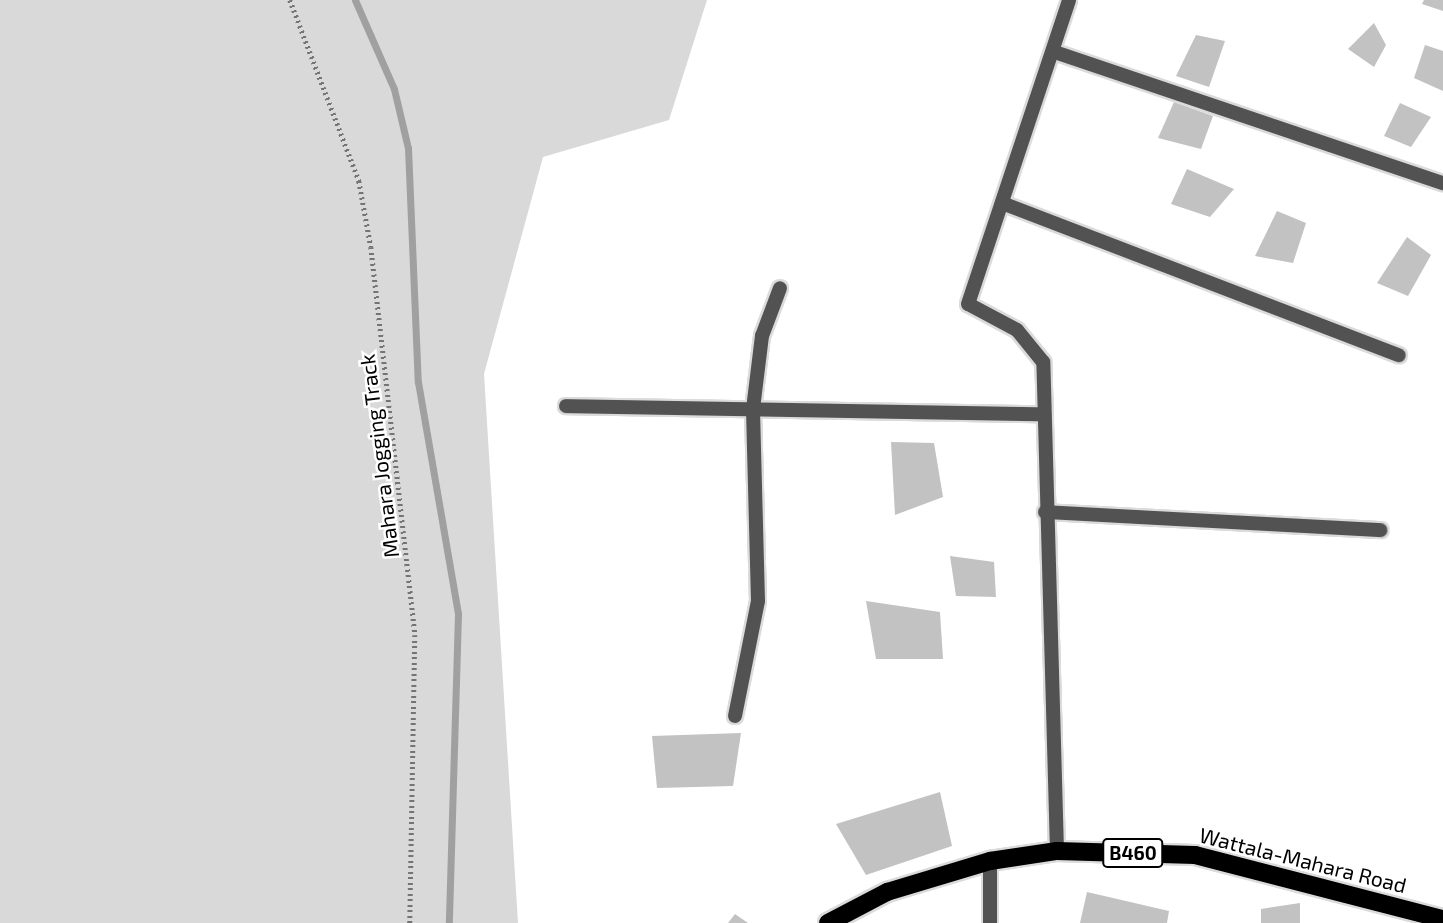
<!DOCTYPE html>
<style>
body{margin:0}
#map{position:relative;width:1443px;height:923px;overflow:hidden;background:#fff;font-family:"Exo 2",sans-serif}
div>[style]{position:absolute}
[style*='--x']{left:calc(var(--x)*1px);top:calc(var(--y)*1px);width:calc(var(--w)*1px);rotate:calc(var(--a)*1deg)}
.green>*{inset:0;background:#d9d9d9}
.stream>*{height:7px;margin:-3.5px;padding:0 3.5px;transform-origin:3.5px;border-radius:3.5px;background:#a0a0a0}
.building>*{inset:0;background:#c2c2c2}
.path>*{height:4.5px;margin-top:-2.25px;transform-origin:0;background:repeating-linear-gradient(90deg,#747474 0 2px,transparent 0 5.5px)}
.roads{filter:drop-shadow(2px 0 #dbdbdb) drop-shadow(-2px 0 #dbdbdb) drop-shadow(0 2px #dbdbdb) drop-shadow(0 -2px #dbdbdb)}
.street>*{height:14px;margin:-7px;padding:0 7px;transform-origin:7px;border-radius:7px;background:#525252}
.primary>*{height:18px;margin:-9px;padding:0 9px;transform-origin:9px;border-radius:9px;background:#000}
span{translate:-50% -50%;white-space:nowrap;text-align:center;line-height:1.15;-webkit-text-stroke:5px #fff;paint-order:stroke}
.shield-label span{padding:2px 5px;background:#fff;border:2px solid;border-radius:5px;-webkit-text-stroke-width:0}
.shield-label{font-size:19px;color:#000;font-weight:700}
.street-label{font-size:21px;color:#000}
</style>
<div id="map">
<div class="green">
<div style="clip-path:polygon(0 0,707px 0,669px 120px,543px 157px,484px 374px,518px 923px,0 923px)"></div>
</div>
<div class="stream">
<div style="--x:355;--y:0;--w:97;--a:66.3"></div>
<div style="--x:394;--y:89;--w:61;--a:76.7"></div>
<div style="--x:408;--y:148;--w:234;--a:87.6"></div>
<div style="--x:418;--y:382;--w:235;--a:80.2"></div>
<div style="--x:458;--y:614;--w:309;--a:91.7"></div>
</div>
<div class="building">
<div style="clip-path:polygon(1424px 0,1443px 0,1443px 11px,1422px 4px)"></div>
<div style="clip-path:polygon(1374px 23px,1386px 45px,1374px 67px,1348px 49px)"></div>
<div style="clip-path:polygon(1196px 35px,1225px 41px,1209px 87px,1176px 76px)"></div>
<div style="clip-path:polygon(1425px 45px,1443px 51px,1443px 91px,1414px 78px)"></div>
<div style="clip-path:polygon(1174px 102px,1213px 116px,1201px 149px,1158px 138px)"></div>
<div style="clip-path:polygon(1400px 103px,1431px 117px,1411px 147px,1384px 136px)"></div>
<div style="clip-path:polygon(1187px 169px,1234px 189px,1210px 217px,1171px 204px)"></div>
<div style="clip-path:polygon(1277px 211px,1306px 223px,1293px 263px,1255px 256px)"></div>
<div style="clip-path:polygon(1407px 237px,1431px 255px,1408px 296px,1377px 283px)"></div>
<div style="clip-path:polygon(891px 442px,934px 443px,943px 497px,895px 515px)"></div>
<div style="clip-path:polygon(950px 556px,994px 562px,996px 597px,956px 596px)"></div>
<div style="clip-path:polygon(866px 601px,940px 612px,943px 659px,876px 659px)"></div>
<div style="clip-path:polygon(741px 733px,733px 786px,657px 788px,652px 736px)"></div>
<div style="clip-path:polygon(940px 792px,952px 846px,866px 875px,836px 824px)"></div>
<div style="clip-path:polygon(1087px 892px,1169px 911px,1167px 923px,1080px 923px)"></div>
<div style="clip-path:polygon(1300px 903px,1300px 923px,1261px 923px,1261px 909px)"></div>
<div style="clip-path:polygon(735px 914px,748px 923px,728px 923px)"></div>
</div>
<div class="path">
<div style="--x:290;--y:0;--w:194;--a:69.1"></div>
<div style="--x:359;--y:181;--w:67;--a:79.7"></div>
<div style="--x:371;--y:247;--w:390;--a:83.5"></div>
<div style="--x:415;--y:635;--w:288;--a:91"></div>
</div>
<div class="roads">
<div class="street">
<div style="--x:1055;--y:52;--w:410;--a:18.7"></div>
<div style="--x:1002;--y:203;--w:425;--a:21"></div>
<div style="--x:566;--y:406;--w:478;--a:1"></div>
<div style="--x:1045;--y:512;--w:336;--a:3.1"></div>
<div style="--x:735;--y:716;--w:117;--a:-78.7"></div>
<div style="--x:758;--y:601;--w:192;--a:-91.5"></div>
<div style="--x:753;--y:409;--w:74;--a:-83"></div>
<div style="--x:762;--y:336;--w:51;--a:-69.4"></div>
<div style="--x:1057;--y:851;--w:489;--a:-91.6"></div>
<div style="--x:1043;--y:362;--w:41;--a:-129.1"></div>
<div style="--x:1017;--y:330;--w:55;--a:-152"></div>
<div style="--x:968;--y:304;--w:320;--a:-71.6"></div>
<div style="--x:990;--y:861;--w:62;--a:90"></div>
</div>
<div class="primary">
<div style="--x:828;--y:923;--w:67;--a:-27.7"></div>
<div style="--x:887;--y:892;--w:108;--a:-16.8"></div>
<div style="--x:990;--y:861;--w:68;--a:-8.5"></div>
<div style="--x:1057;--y:851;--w:138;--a:1.7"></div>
<div style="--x:1195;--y:855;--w:256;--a:14.5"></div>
</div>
</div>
<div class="shield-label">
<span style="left:1133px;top:853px">B460</span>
</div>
<div class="street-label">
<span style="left:379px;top:456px;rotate:-97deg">Mahara Jogging Track</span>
<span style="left:1303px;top:860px;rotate:14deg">Wattala-Mahara Road</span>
</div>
</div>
